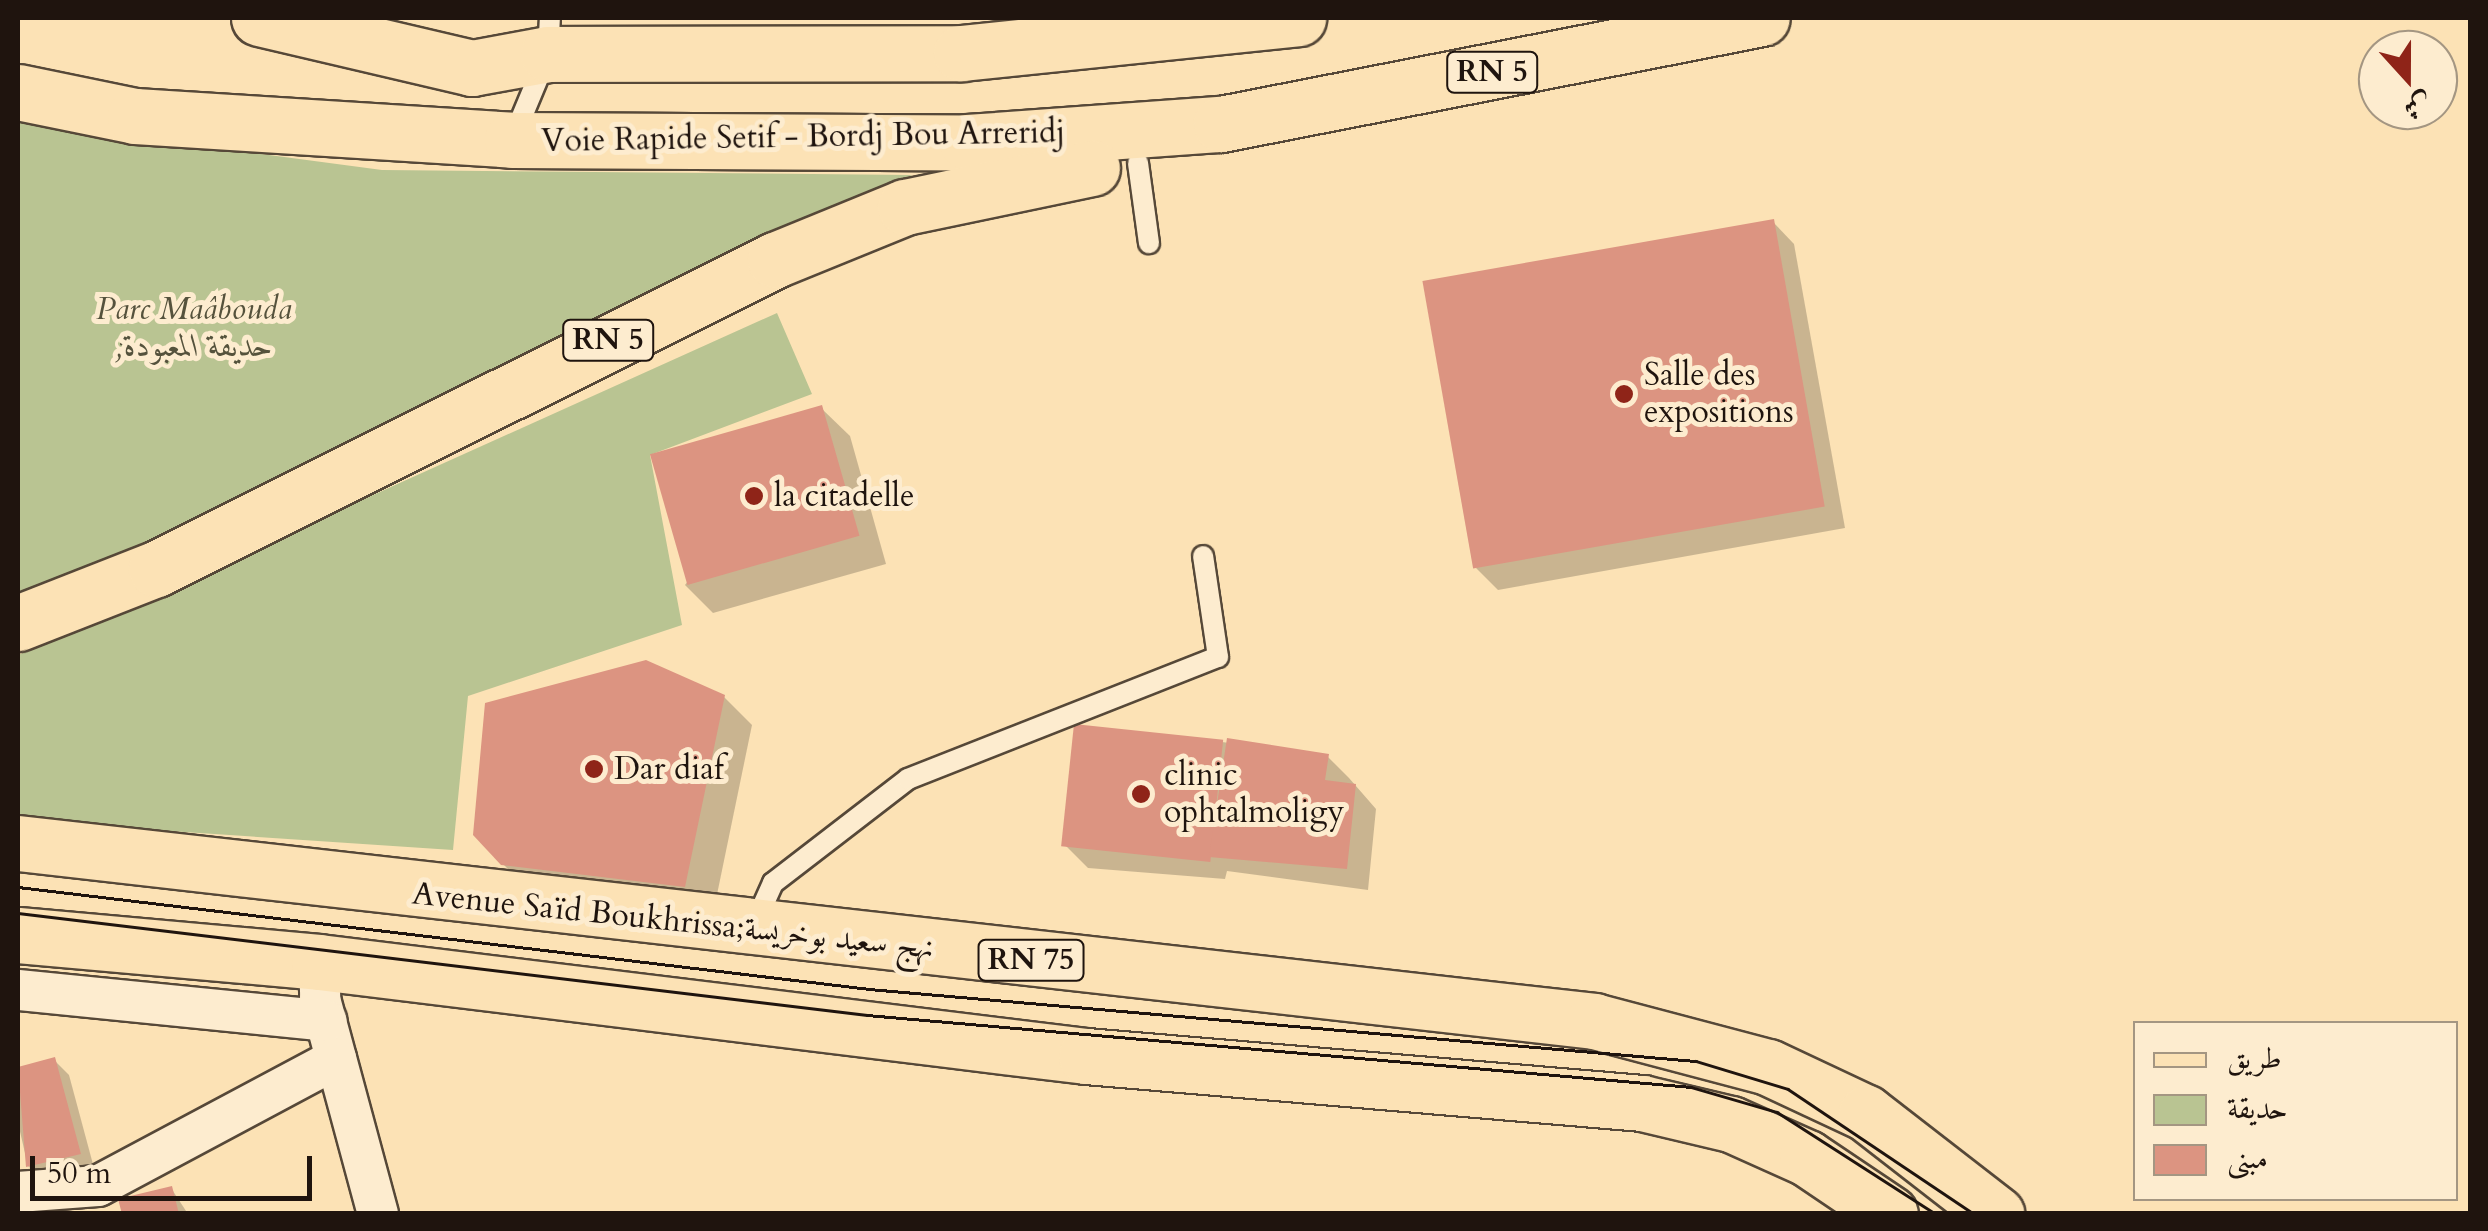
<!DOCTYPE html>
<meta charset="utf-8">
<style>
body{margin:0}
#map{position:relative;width:2488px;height:1231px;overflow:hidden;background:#fce2b5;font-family:Cardo,Amiri,serif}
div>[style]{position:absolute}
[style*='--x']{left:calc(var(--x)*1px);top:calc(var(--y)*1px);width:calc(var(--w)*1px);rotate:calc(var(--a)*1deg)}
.green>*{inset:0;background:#b9c492}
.shadow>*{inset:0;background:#0003}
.building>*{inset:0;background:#dc9481;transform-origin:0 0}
.roads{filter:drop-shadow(2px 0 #564838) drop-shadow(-2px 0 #564838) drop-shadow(0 2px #564838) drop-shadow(0 -2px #564838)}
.service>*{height:20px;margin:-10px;padding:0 10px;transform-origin:10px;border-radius:10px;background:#fdeccf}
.minor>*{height:40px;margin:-20px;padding:0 20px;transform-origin:20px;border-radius:20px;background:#fdeccf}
.primary>*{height:55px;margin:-27.5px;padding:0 27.5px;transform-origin:27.5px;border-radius:27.5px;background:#fce2b5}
.trunk>*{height:55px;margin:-27.5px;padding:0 27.5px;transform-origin:27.5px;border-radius:27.5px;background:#fce2b5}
.tram>*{height:2.5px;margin:-1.25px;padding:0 1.25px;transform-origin:1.25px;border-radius:1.25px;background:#1f140e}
.dots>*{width:28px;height:28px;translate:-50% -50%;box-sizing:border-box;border:5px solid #fdeccf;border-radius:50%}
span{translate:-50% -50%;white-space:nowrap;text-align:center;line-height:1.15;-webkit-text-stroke:10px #fdeccf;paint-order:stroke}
.shield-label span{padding:2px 8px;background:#fdeccf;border:2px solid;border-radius:8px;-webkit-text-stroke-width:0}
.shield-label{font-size:30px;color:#1f140e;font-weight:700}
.street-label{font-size:32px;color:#1f140e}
.park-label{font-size:32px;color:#55523c;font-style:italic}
.poi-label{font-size:32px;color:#1f140e}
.left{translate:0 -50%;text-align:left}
.frame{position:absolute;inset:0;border:20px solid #1f140e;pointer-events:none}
.legend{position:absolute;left:2133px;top:1021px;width:325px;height:180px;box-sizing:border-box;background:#fdeccf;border:2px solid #a49682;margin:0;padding:12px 18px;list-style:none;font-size:30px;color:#1f140e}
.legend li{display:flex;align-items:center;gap:20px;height:50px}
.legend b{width:50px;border:2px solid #a49682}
.north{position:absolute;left:2358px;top:30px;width:100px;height:100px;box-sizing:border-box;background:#fdeccf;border:2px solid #a49682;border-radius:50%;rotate:159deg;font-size:28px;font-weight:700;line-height:40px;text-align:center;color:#1f140e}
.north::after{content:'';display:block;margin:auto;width:35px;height:45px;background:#8f2418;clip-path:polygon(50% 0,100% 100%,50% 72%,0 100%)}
.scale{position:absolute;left:30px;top:1156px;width:282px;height:45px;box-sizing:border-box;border:5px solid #1f140e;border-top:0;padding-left:12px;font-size:30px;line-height:35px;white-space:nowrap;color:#1f140e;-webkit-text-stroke:8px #fdeccf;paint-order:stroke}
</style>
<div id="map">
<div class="green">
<div style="clip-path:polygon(18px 122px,382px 170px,912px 175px,18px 616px)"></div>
<div style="clip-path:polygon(777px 313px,812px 394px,650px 455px,682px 625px,468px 696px,453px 850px,18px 821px,18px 655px)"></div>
</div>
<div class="shadow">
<div style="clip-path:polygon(1773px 222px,1794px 244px,1845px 528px,1498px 590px,1476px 568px)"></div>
<div style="clip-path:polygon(821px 408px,850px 436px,886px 564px,713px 613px,685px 585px)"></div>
<div style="clip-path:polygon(724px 697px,752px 725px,713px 914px,532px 893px,503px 864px)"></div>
<div style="clip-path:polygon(1222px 742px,1328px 757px,1349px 778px,1376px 809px,1368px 890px,1227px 871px,1225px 879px,1088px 868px,1066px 846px)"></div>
<div style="clip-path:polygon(54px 1060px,69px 1075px,94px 1168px,43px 1180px,28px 1166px,18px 1123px,18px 1069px)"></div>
<div style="clip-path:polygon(171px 1188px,188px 1214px,124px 1214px)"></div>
</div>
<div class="building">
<div style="left:1774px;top:219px;width:292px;height:357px;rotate:80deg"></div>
<div style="left:822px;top:405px;width:136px;height:179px;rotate:74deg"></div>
<div style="clip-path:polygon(646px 660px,725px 695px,685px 887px,501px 865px,473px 835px,485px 703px)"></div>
<div style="left:1074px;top:724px;width:150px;height:123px;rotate:6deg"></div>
<div style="clip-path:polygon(1227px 738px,1329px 754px,1325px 780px,1356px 784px,1347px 869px,1209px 857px)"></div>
<div style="clip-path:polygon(55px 1057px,81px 1154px,26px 1167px,18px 1067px)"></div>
<div style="clip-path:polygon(172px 1186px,179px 1214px,122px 1214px,118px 1199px)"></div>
</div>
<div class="roads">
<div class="service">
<div style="--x:513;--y:138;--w:91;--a:-67.4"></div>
<div style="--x:548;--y:54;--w:36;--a:-87"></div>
<div style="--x:1138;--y:163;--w:81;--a:82.2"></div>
<div style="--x:755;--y:923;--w:44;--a:-65.8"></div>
<div style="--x:773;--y:883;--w:170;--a:-37.6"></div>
<div style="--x:908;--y:779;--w:333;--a:-21.5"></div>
<div style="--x:1218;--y:657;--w:102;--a:-98.4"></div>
</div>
<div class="minor">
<div style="--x:319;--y:962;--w:37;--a:88"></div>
<div style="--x:320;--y:999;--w:223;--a:74.9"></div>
<div style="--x:18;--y:990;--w:310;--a:5.7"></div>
<div style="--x:18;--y:1192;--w:80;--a:-4.3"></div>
<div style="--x:98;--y:1186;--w:270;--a:-28.1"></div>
</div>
<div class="primary">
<div style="--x:18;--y:843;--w:1586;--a:6.44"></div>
<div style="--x:1594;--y:1021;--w:180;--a:14.8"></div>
<div style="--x:1768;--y:1067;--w:108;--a:25.1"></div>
<div style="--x:1866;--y:1113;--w:165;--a:37.8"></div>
<div style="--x:18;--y:935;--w:302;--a:5.1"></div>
<div style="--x:319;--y:962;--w:773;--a:6.99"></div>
<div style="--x:1086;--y:1056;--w:558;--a:4.83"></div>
<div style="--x:1642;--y:1103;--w:91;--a:13.3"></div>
<div style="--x:1731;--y:1124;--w:83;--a:24.1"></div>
<div style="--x:1807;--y:1158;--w:100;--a:34"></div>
</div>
<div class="trunk">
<div style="--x:259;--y:18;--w:219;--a:13.2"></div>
<div style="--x:472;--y:68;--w:77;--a:-10.4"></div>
<div style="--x:548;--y:54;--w:413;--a:-0.1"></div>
<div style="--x:961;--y:53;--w:339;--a:-5.9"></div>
<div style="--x:18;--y:92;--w:119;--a:11.6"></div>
<div style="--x:135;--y:116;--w:378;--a:3.6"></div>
<div style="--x:512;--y:140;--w:455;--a:0.3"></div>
<div style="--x:967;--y:142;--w:255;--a:-4.1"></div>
<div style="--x:1221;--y:124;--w:551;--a:-11.09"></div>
<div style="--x:18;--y:623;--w:148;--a:-21.4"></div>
<div style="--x:156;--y:569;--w:692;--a:-26.53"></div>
<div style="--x:775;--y:260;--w:140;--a:-22.2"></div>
<div style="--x:905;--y:207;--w:191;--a:-11.8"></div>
</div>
</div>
<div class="tram">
<div style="--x:18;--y:887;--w:857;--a:6.83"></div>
<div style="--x:869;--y:989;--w:830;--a:4.98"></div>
<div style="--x:1696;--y:1061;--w:96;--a:16.9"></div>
<div style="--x:1788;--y:1089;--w:224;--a:33.9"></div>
<div style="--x:18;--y:913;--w:855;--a:6.85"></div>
<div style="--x:867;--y:1015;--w:827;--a:4.99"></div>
<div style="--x:1691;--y:1087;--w:90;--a:16.2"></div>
<div style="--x:1777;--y:1112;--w:189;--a:32.7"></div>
</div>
<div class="dots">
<div style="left:1624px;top:394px;background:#8f2418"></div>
<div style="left:754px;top:496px;background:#8f2418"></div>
<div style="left:594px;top:769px;background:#8f2418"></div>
<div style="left:1141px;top:794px;background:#8f2418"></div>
</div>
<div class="shield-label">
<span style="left:1492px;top:72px">RN 5</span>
<span style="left:608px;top:340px">RN 5</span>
<span style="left:1031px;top:960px">RN 75</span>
</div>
<div class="street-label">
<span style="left:803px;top:137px;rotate:-1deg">Voie Rapide Setif - Bordj Bou Arreridj</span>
<span style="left:673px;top:921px;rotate:6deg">Avenue Saïd Boukhrissa;نهج سعيد بوخريسة</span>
</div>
<div class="park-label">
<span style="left:194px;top:328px">Parc Maâbouda<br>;حديقة المعبودة</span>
</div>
<div class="poi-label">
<span class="left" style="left:1644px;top:394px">Salle des<br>expositions</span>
<span class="left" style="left:774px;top:496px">la citadelle</span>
<span class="left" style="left:614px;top:769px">Dar diaf</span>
<span class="left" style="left:1164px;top:794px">clinic<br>ophtalmoligy</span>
</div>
<div class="frame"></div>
<ul class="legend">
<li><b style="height:12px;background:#fce2b5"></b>طريق</li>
<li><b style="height:28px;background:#b9c492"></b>حديقة</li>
<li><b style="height:28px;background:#dc9481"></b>مبنى</li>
</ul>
<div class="north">ش</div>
<div class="scale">50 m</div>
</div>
